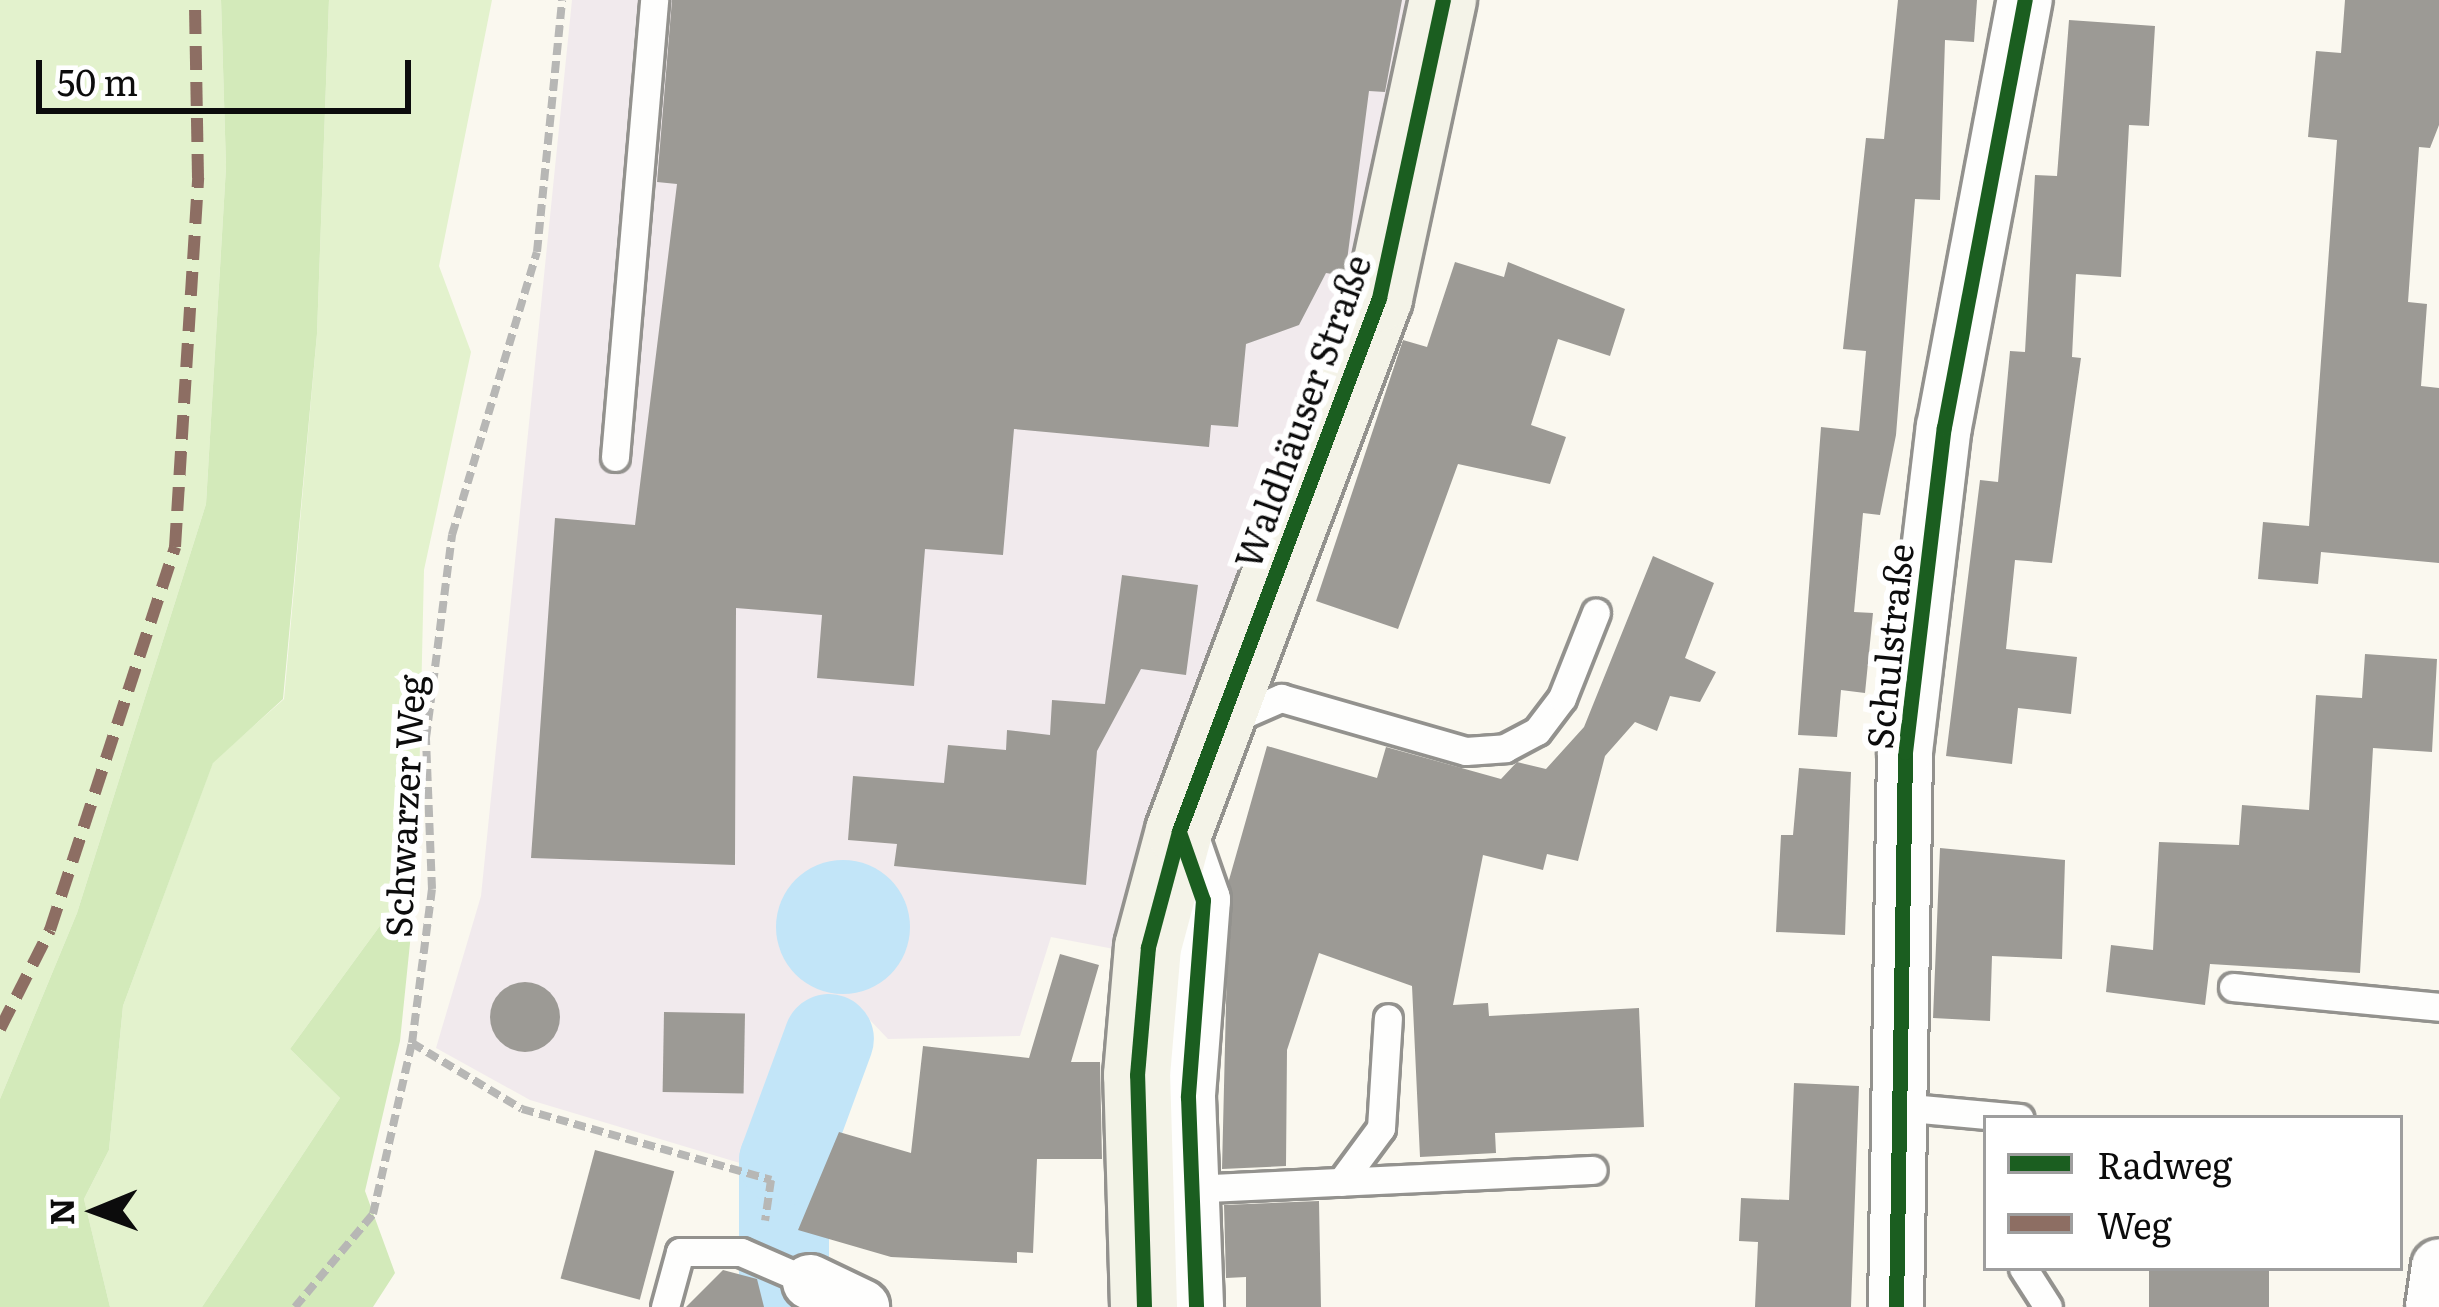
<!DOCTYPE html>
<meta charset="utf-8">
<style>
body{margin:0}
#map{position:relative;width:2439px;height:1307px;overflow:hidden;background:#faf8ef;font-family:Literata,serif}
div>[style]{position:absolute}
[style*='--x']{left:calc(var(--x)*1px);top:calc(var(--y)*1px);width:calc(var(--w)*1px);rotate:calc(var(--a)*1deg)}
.industrial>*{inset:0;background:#f1eaed}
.green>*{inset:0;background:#e3f2cd}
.forest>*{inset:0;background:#d3eaba}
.water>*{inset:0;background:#c2e5f8}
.round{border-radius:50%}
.river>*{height:90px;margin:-45px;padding:0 45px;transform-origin:45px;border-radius:45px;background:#c2e5f8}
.building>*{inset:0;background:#9c9a95;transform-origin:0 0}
.path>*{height:8px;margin-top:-4px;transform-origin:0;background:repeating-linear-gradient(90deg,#b7b7b5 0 12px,transparent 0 18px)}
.roads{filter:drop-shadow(3px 0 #93928e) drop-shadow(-3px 0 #93928e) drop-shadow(0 3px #93928e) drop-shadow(0 -3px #93928e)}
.lane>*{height:27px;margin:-13.5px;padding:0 13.5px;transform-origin:13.5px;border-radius:13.5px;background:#fefefd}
.street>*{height:54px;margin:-27px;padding:0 27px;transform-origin:27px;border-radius:27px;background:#fefefd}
.secondary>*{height:66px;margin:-33px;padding:0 33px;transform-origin:33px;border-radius:33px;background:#f4f3e8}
.quiet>*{height:12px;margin-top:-6px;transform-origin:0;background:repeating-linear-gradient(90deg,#8d6e63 0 24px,transparent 0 36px)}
.cycleway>*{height:15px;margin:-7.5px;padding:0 7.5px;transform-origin:7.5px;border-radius:7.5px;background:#1b5e20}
span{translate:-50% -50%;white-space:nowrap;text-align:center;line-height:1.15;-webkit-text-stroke:12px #fff;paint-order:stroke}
.street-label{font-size:36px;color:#0c0c0c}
.legend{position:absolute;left:1983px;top:1115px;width:420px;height:156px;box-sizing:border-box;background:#fff;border:3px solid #9e9e9e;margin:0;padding:15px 21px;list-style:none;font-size:36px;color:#0c0c0c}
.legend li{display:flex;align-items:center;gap:24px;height:60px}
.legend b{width:60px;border:3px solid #9e9e9e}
.north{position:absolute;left:36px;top:1151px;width:120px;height:120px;-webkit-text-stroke:9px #fff;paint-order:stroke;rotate:269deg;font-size:33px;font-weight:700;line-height:48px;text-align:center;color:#0c0c0c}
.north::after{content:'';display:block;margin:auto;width:42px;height:54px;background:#0c0c0c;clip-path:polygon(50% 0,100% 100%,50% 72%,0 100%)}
.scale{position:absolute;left:36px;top:60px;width:375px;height:54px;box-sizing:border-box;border:6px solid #0c0c0c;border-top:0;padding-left:15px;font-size:36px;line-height:42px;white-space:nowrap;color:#0c0c0c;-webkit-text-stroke:9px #fff;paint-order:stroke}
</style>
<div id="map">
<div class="industrial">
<div style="clip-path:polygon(572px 0,1432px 0,1409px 130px,1135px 953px,1051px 937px,1020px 1036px,888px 1039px,869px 1019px,825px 1027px,773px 1173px,530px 1100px,436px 1048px,481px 896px)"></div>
</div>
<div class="green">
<div style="clip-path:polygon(0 0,221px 0,226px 167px,206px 504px,77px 913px,0 1099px)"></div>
<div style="clip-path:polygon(329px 0,492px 0,439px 266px,471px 352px,424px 570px,417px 875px,290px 1049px,340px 1098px,202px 1307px,110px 1307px,84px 1199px,109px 1150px,123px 1006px,213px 762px,284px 699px,317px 334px)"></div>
</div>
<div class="forest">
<div style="clip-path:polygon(221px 0,329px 0,317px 334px,283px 699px,213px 763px,123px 1006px,109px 1150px,84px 1199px,110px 1307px,0 1307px,0 1099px,77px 913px,206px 504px,226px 167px)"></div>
<div style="clip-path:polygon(417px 875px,400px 1041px,365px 1191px,395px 1273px,373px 1307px,202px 1307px,340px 1098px,290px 1049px)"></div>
</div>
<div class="water">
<div class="round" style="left:776px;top:860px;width:134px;height:134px"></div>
</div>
<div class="river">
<div style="--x:784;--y:1307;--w:146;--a:-90"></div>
<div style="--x:784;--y:1161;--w:130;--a:-69.8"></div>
</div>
<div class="building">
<div style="clip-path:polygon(672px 0,1402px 0,1385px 92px,1369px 91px,1345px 276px,1326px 273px,1299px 325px,1246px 344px,1238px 427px,1211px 425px,1209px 447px,1014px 429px,1003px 555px,925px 549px,914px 686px,817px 678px,822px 615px,736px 608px,735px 865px,531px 858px,555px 518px,635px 525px,677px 184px,657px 182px)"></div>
<div style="clip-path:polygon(1898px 0,1977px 0,1974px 42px,1945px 40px,1940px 200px,1915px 199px,1896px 435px,1880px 515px,1863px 513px,1854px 612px,1873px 613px,1865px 693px,1841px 690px,1837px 737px,1798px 735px,1821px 427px,1859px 431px,1866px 351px,1843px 349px,1866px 138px,1884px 139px)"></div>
<div style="clip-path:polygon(2345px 0,2439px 0,2439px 125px,2430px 148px,2419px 147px,2408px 302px,2427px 304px,2421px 386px,2439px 388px,2439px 563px,2321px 552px,2318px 584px,2258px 579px,2263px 522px,2309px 526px,2337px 140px,2308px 137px,2316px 51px,2341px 53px)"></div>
<div style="clip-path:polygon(2069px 20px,2155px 26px,2149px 126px,2129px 125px,2121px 277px,2076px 274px,2072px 357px,2081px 358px,2052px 563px,2015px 560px,2006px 649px,2077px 657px,2071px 714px,2018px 708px,2012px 764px,1946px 756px,1980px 480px,1998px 482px,2010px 351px,2025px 352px,2035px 175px,2057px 176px)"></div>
<div style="clip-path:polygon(1455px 262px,1504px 277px,1508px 262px,1625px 309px,1610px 356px,1558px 339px,1531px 425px,1566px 437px,1550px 484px,1458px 464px,1398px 629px,1316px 601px,1403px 340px,1427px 347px)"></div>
<div style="clip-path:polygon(1653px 556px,1714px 583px,1685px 658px,1716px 672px,1700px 702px,1670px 696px,1657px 731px,1635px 722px,1605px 756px,1578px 861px,1547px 854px,1543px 870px,1483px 855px,1453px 1005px,1488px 1003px,1489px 1016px,1639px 1008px,1644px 1127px,1495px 1133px,1496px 1153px,1420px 1157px,1412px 986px,1319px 953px,1287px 1050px,1286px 1166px,1222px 1169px,1229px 880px,1267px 746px,1377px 778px,1386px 747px,1501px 779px,1517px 762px,1546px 769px,1584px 727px)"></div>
<div style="clip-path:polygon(1122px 575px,1198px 585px,1186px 675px,1141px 669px,1097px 751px,1086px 885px,894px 866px,897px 844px,848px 840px,853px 776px,944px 783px,948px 745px,1006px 750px,1007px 730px,1050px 735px,1052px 700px,1105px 704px)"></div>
<div style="clip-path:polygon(2365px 654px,2437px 659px,2432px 752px,2373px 748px,2360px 973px,2210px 964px,2205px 1005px,2106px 992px,2111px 945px,2153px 950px,2159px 842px,2239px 845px,2242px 805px,2309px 810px,2316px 695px,2362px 698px)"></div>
<div style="clip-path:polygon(1799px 768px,1851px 772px,1845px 935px,1776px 932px,1781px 835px,1793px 835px)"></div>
<div style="clip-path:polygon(1940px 848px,2065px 860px,2062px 959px,1992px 956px,1990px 1021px,1933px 1018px)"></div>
<div style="clip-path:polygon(1060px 954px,1099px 965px,1071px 1062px,1100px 1062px,1102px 1159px,1037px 1159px,1033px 1253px,1017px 1252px,1017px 1263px,891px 1257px,798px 1230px,839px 1132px,911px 1153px,923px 1046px,1029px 1058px)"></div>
<div class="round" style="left:490px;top:982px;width:70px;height:70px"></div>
<div style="left:664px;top:1012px;width:81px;height:80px;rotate:1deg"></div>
<div style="clip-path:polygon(1794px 1083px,1859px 1086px,1851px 1307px,1755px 1307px,1758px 1242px,1739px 1241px,1741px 1198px,1789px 1200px)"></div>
<div style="left:595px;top:1150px;width:82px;height:133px;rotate:15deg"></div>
<div style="clip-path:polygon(1319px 1201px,1321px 1307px,1246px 1307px,1246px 1277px,1226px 1278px,1224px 1205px)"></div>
<div style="left:2149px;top:1268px;width:120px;height:39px"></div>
<div style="clip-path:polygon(723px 1270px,757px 1279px,764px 1307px,686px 1307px)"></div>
</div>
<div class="path">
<div style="--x:412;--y:1043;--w:128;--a:31"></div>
<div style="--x:522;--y:1109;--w:259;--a:15.9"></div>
<div style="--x:771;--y:1180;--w:41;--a:98.3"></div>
<div style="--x:295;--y:1307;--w:121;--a:-50"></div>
<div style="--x:373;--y:1214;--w:175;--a:-77.2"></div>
<div style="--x:412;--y:1043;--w:155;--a:-82.6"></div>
<div style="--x:432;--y:889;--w:151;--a:-92.3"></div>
<div style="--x:426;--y:738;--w:205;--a:-82.7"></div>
<div style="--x:452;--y:535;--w:295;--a:-73.3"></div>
<div style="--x:537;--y:252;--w:253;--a:-84.3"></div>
</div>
<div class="roads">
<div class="lane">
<div style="--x:615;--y:457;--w:459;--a:-85.1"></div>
<div style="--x:1228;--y:721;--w:58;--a:-23.5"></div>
<div style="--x:1281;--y:698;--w:192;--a:16"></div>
<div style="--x:1466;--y:751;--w:39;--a:-4"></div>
<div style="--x:1505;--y:748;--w:36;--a:-28"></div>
<div style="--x:1537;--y:731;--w:41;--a:-52.9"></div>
<div style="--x:1562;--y:698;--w:92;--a:-68.4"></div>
<div style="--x:2233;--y:987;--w:207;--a:5.5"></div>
<div style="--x:1899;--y:1107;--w:121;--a:5.2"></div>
<div style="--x:1341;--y:1182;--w:67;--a:-53.5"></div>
<div style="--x:1381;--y:1128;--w:110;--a:-86.4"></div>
<div style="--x:1189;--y:1189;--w:404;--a:-2.7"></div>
<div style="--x:2023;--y:1268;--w:46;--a:57.3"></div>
<div style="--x:665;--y:1307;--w:57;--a:-74.7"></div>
<div style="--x:680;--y:1252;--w:61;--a:0"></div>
<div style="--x:741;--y:1252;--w:75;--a:23.5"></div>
</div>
<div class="street">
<div style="--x:1179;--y:831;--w:73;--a:70.8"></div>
<div style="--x:1203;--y:900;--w:198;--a:94.4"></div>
<div style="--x:1188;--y:1097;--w:210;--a:87.8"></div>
<div style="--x:810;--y:1282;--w:58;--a:25.7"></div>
<div style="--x:1896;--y:1307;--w:555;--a:-89.07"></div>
<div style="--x:1905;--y:752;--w:327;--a:-83.2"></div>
<div style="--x:1944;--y:427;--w:435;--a:-79.3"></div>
<div style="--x:2433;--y:1307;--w:41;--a:-81.7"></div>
</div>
<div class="secondary">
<div style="--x:1144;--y:1307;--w:232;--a:-91.7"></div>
<div style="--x:1137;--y:1075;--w:128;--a:-85.1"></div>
<div style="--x:1148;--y:947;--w:120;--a:-75"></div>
<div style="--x:1179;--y:831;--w:569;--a:-69.43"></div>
<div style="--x:1379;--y:298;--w:305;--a:-77.9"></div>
</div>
</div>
<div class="quiet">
<div style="--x:0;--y:1029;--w:111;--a:-63.2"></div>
<div style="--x:50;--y:930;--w:403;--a:-71.9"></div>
<div style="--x:175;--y:547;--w:370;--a:-86.4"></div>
<div style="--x:198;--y:178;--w:178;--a:-91"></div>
</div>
<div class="cycleway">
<div style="--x:1179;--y:832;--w:72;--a:70.6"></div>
<div style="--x:1203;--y:900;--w:198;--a:94.4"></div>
<div style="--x:1188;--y:1097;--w:210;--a:87.8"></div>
<div style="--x:1144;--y:1307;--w:232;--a:-91.7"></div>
<div style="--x:1137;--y:1075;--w:128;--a:-85.1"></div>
<div style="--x:1148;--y:947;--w:120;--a:-75"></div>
<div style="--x:1179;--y:831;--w:569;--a:-69.43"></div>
<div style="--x:1379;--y:298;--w:305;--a:-77.9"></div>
<div style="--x:1896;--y:1307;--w:555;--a:-89.07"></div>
<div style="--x:1905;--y:752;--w:327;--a:-83.2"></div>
<div style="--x:1944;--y:427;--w:435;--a:-79.3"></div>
</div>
<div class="street-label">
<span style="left:1301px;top:411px;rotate:-70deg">Waldhäuser Straße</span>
<span style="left:1888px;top:646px;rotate:-84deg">Schulstraße</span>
<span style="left:403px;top:806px;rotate:-87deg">Schwarzer Weg</span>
</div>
<ul class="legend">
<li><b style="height:15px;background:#1b5e20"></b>Radweg</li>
<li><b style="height:15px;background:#8d6e63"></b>Weg</li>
</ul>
<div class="north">N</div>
<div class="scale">50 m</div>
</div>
